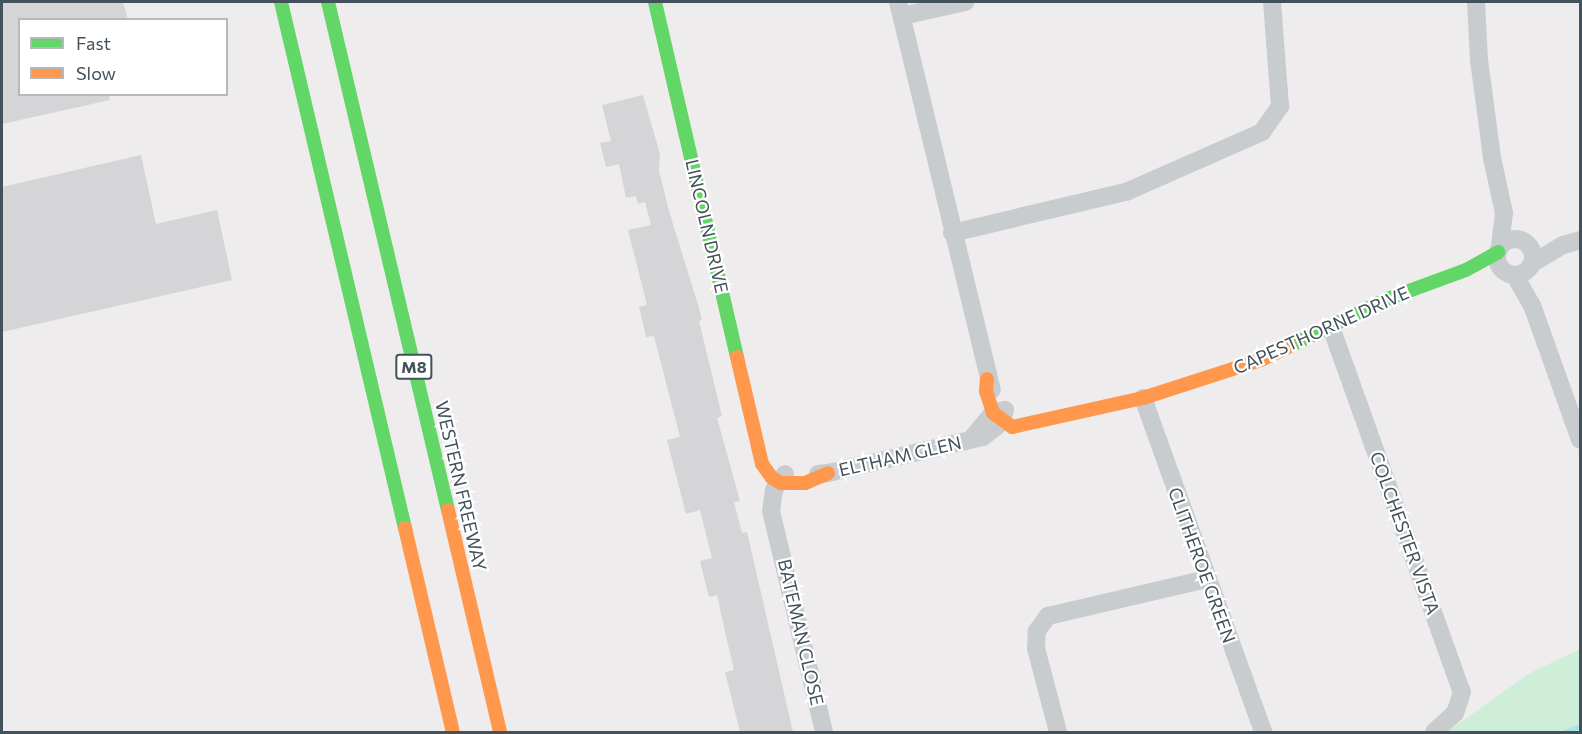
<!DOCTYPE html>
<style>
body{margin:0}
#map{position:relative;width:1582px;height:734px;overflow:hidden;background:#eeeced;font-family:Commissioner,sans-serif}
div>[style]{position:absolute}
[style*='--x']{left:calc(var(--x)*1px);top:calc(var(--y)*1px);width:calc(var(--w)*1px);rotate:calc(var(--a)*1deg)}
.green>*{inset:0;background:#cfeed8}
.stream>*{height:4.5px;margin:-2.25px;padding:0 2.25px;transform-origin:2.25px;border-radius:2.25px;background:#a2e6ef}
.building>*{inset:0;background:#d5d5d7}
.street>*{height:18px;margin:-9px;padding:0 9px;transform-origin:9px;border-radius:9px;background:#c8ccce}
.street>.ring{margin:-9px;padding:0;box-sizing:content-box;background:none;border:18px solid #c8ccce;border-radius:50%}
.fast>*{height:14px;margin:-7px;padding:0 7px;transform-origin:7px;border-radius:7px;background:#63d668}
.slow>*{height:14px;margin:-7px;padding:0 7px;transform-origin:7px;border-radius:7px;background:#ff974d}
span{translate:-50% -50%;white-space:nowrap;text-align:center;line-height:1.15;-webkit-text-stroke:4.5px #fff;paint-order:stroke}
.shield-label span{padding:2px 4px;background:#fff;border:2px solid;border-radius:4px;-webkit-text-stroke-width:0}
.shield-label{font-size:16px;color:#43515a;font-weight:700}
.street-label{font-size:18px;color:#43515a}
.frame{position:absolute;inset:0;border:3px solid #43515a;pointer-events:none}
.legend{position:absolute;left:18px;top:18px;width:210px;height:78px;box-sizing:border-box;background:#fff;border:2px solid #b4b9bd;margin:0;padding:8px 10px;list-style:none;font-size:18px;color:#43515a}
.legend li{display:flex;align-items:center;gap:12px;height:30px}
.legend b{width:30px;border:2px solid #b4b9bd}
</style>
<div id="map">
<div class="green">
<div style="clip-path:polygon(1580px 649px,1580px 732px,1447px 732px,1530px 673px)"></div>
</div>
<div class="stream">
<div style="--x:1565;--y:732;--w:16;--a:-22"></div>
</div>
<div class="building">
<div style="clip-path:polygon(2px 2px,123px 2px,128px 20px,20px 20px,20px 94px,109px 94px,110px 100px,2px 124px)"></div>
<div style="clip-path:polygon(643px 95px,660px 154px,659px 171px,669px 211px,699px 308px,702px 320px,699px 321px,722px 416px,717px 418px,740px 501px,734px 502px,742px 533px,747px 532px,793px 732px,740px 732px,725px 672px,734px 670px,726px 636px,717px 595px,709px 597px,700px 561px,712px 558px,700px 510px,686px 514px,667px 440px,680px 437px,654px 336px,646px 337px,639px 307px,647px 305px,628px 230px,651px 225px,645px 202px,638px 204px,636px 196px,626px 198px,619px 164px,606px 167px,600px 143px,611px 141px,602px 105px)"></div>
<div style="clip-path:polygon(141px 155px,156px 224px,217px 210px,232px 280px,2px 332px,2px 187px)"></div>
</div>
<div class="street">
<div style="--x:898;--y:2;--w:399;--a:76.4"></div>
<div style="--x:1476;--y:2;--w:58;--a:87"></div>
<div style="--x:1479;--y:60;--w:99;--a:82.4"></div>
<div style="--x:1492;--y:158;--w:56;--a:77.7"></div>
<div style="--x:1504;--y:213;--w:35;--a:97"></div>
<div style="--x:902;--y:16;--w:65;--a:-12.5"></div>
<div style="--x:952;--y:233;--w:179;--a:-13.3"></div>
<div style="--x:1126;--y:192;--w:149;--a:-23.8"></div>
<div style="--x:1262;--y:132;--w:32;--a:-55"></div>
<div style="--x:1280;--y:106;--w:104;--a:-94.4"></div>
<div class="ring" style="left:1497px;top:239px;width:18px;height:18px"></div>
<div style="--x:1533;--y:263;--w:35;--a:-31"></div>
<div style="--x:1563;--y:245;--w:18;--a:-16"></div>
<div style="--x:1515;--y:276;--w:34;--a:60"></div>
<div style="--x:1532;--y:305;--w:143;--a:70.4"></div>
<div style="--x:1331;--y:327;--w:388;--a:70.3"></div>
<div style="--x:1462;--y:692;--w:22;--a:108"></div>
<div style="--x:1455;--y:713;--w:28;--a:138"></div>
<div style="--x:1143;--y:398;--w:355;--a:70.2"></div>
<div style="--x:785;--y:474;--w:19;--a:125"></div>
<div style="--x:774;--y:490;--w:21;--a:98"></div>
<div style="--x:771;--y:511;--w:227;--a:76.5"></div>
<div style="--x:818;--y:474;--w:10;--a:-6"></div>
<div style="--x:828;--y:473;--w:159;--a:-13.1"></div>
<div style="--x:983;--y:437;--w:24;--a:-38"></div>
<div style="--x:1002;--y:422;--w:12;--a:-76"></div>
<div style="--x:1005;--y:410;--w:12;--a:166"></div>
<div style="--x:993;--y:413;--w:34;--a:130"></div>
<div style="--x:1058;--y:732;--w:87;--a:-104.7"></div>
<div style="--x:1036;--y:648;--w:17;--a:-87"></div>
<div style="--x:1037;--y:631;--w:19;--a:-54"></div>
<div style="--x:1048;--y:616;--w:163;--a:-13.1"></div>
</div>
<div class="fast">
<div style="--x:281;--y:2;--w:540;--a:76.74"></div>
<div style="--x:328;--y:2;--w:522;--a:76.71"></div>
<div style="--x:655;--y:2;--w:364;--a:77"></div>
<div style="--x:1290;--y:346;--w:108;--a:-25.9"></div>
<div style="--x:1387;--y:299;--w:84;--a:-20.2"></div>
<div style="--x:1466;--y:270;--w:37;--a:-29"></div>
</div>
<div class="slow">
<div style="--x:737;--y:357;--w:110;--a:76.8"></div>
<div style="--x:762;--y:464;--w:17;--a:54"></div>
<div style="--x:772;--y:478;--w:10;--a:29"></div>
<div style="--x:781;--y:483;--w:24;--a:0"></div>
<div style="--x:805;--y:483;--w:25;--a:-23"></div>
<div style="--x:987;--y:379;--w:12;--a:95"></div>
<div style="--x:986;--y:391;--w:23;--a:72"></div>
<div style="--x:993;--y:413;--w:24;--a:36"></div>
<div style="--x:1012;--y:427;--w:134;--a:-12.5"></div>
<div style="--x:1143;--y:398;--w:124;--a:-17.9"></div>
<div style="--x:1261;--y:360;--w:32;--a:-26"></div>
<div style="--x:448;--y:510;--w:228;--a:76.8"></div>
<div style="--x:405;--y:528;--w:210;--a:76.8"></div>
</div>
<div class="shield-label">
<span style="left:414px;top:367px">M8</span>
</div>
<div class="street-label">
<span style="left:707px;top:226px;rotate:77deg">LINCOLN DRIVE</span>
<span style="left:1321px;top:330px;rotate:-24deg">CAPESTHORNE DRIVE</span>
<span style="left:900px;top:456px;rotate:-13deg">ELTHAM GLEN</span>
<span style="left:461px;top:486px;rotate:77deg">WESTERN FREEWAY</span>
<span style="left:1405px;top:533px;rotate:70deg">COLCHESTER VISTA</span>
<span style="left:1202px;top:565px;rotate:70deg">CLITHEROE GREEN</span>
<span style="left:801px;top:632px;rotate:77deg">BATEMAN CLOSE</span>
</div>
<div class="frame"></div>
<ul class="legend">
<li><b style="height:8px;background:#63d668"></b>Fast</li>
<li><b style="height:8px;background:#ff974d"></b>Slow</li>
</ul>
</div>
